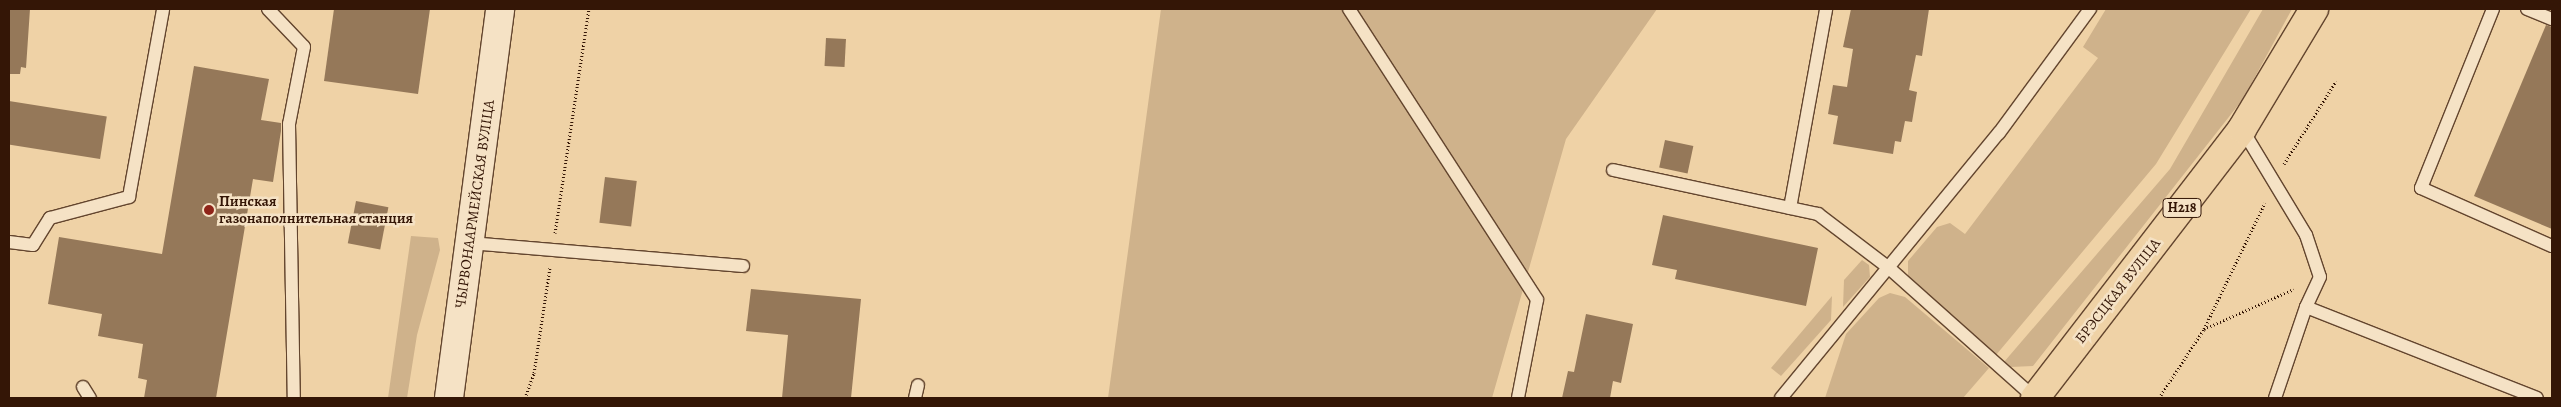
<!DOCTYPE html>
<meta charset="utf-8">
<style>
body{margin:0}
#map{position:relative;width:2561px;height:407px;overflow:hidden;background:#efd2a6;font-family:Alegreya,serif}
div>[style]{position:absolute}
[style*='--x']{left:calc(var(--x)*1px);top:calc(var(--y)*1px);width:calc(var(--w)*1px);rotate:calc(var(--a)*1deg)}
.green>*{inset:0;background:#cfb28b}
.building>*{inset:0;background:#957859;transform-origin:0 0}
.path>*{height:3px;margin-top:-1.5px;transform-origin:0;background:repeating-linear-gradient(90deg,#341606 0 1px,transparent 0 3.5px)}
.roads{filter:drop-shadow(1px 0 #63452e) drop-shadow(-1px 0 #63452e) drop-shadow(0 1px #63452e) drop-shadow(0 -1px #63452e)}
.service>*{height:12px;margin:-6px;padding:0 6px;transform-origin:6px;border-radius:6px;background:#f5e2c5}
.tertiary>*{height:28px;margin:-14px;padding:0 14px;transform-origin:14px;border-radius:14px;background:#f5e2c5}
.primary>*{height:28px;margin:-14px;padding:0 14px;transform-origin:14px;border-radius:14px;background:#efd2a6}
.dots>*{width:14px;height:14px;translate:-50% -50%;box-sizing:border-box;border:2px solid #f5e2c5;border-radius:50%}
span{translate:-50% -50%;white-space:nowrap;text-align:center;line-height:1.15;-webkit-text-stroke:5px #f5e2c5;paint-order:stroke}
.shield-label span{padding:1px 4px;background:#f5e2c5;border:1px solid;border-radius:4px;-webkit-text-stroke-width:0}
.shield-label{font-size:14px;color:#341606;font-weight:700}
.poi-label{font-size:15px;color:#341606;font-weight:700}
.left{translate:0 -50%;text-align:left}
.street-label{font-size:15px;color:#341606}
.frame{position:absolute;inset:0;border:10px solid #341606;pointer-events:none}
</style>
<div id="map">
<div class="green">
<div style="clip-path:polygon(1161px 9px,1657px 9px,1566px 139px,1492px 398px,1108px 398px)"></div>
<div style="clip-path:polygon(2106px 9px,2251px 9px,2156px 164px,1996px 355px,1908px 278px,1908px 261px,1937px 227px,1950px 223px,1965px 234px,2098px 58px,2083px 47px)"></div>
<div style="clip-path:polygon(2263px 9px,2292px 9px,2243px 99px,2033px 366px,2010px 367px,2004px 362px,2170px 169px)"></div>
<div style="clip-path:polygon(411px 236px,438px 238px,440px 250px,417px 335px,407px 398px,388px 398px)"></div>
<div style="clip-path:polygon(1862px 260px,1869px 265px,1870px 277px,1843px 307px,1844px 280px)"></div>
<div style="clip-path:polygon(1890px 293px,1905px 297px,1989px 368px,1963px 398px,1825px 398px,1846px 334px,1879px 298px)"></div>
<div style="clip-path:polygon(1832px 296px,1831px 320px,1781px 376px,1771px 368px)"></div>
</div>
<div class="building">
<div style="clip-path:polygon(9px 9px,30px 9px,26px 68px,21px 67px,20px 74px,9px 74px)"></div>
<div style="clip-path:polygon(334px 9px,430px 9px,418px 94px,324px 81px)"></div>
<div style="clip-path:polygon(1851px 9px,1929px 9px,1922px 56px,1916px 55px,1909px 90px,1917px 92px,1912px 122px,1905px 121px,1901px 142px,1895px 141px,1893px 154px,1833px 144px,1838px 116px,1828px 114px,1833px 85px,1847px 87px,1853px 49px,1843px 47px)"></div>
<div style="clip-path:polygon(2546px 25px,2552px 27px,2552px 229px,2474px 196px)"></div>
<div style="left:826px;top:38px;width:20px;height:28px;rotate:3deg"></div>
<div style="clip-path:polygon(194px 66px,269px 79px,261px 120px,281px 123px,281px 131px,273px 182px,253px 179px,216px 398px,144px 398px,147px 380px,138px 378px,143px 344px,98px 336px,102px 314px,48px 304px,59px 237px,162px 254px)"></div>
<div style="left:9px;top:101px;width:99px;height:43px;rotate:9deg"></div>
<div style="left:1665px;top:140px;width:29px;height:28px;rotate:12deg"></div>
<div style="left:605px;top:177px;width:32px;height:46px;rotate:7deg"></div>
<div style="left:356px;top:201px;width:33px;height:43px;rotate:11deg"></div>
<div style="clip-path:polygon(1663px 215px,1818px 248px,1806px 306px,1675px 279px,1677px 270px,1652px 265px)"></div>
<div style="clip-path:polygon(751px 289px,861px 299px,851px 398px,782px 398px,788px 335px,746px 331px)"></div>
<div style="clip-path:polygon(1586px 314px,1633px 324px,1621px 383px,1613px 381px,1610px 398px,1562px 398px,1568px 371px,1574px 372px)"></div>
</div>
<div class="path">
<div style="--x:2284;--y:164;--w:98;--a:-57.9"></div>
<div style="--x:555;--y:233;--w:227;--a:-81.4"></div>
<div style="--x:2204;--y:329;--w:140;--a:-64.2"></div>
<div style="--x:525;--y:398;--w:27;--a:-70"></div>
<div style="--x:534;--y:373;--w:107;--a:-81.4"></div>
<div style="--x:2159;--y:398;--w:82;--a:-56.9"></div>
<div style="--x:2204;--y:329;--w:98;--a:-24"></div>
</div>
<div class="roads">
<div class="service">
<div style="--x:268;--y:9;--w:52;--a:46.5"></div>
<div style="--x:304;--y:47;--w:78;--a:101"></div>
<div style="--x:289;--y:124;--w:274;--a:89"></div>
<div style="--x:1349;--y:9;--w:346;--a:57.1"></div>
<div style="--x:1537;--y:300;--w:100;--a:101"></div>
<div style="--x:2493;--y:9;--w:193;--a:111.9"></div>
<div style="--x:2421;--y:188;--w:143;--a:23.9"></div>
<div style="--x:2527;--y:9;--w:27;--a:22"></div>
<div style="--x:2242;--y:129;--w:124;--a:58.9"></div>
<div style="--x:2306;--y:235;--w:44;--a:71.6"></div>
<div style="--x:2320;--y:277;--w:33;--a:115"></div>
<div style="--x:2306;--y:307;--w:248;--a:21.5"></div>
<div style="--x:1613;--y:170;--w:210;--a:12.1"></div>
<div style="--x:1818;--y:214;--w:89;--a:37.3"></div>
<div style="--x:1889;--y:268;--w:195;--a:41.7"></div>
<div style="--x:1790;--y:208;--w:202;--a:-79.7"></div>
<div style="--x:9;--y:242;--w:24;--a:7"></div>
<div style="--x:33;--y:245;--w:32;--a:-58"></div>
<div style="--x:50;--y:218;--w:82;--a:-14.9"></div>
<div style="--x:129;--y:197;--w:191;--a:-79.7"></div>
<div style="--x:470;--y:243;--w:274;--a:4.8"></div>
<div style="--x:83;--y:387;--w:13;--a:58"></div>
<div style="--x:915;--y:398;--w:13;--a:-77"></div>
<div style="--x:1781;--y:398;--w:343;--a:-50.6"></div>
<div style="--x:1999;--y:133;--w:154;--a:-53.7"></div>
<div style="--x:2275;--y:398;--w:96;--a:-71.2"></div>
</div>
<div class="tertiary">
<div style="--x:449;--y:398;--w:392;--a:-82.5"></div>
</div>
<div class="primary">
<div style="--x:2035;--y:398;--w:339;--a:-52.4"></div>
<div style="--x:2242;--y:129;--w:140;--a:-59"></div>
</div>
</div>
<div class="dots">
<div style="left:209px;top:210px;background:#8f2418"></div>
</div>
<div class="shield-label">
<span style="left:2182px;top:208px">Н218</span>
</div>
<div class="poi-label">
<span class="left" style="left:219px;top:210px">Пинская<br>газонаполнительная станция</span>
</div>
<div class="street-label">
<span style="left:475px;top:204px;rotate:-82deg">ЧЫРВОНААРМЕЙСКАЯ ВУЛІЦА</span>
<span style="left:2118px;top:291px;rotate:-52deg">БРЭСЦКАЯ ВУЛІЦА</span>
</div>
<div class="frame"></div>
</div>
